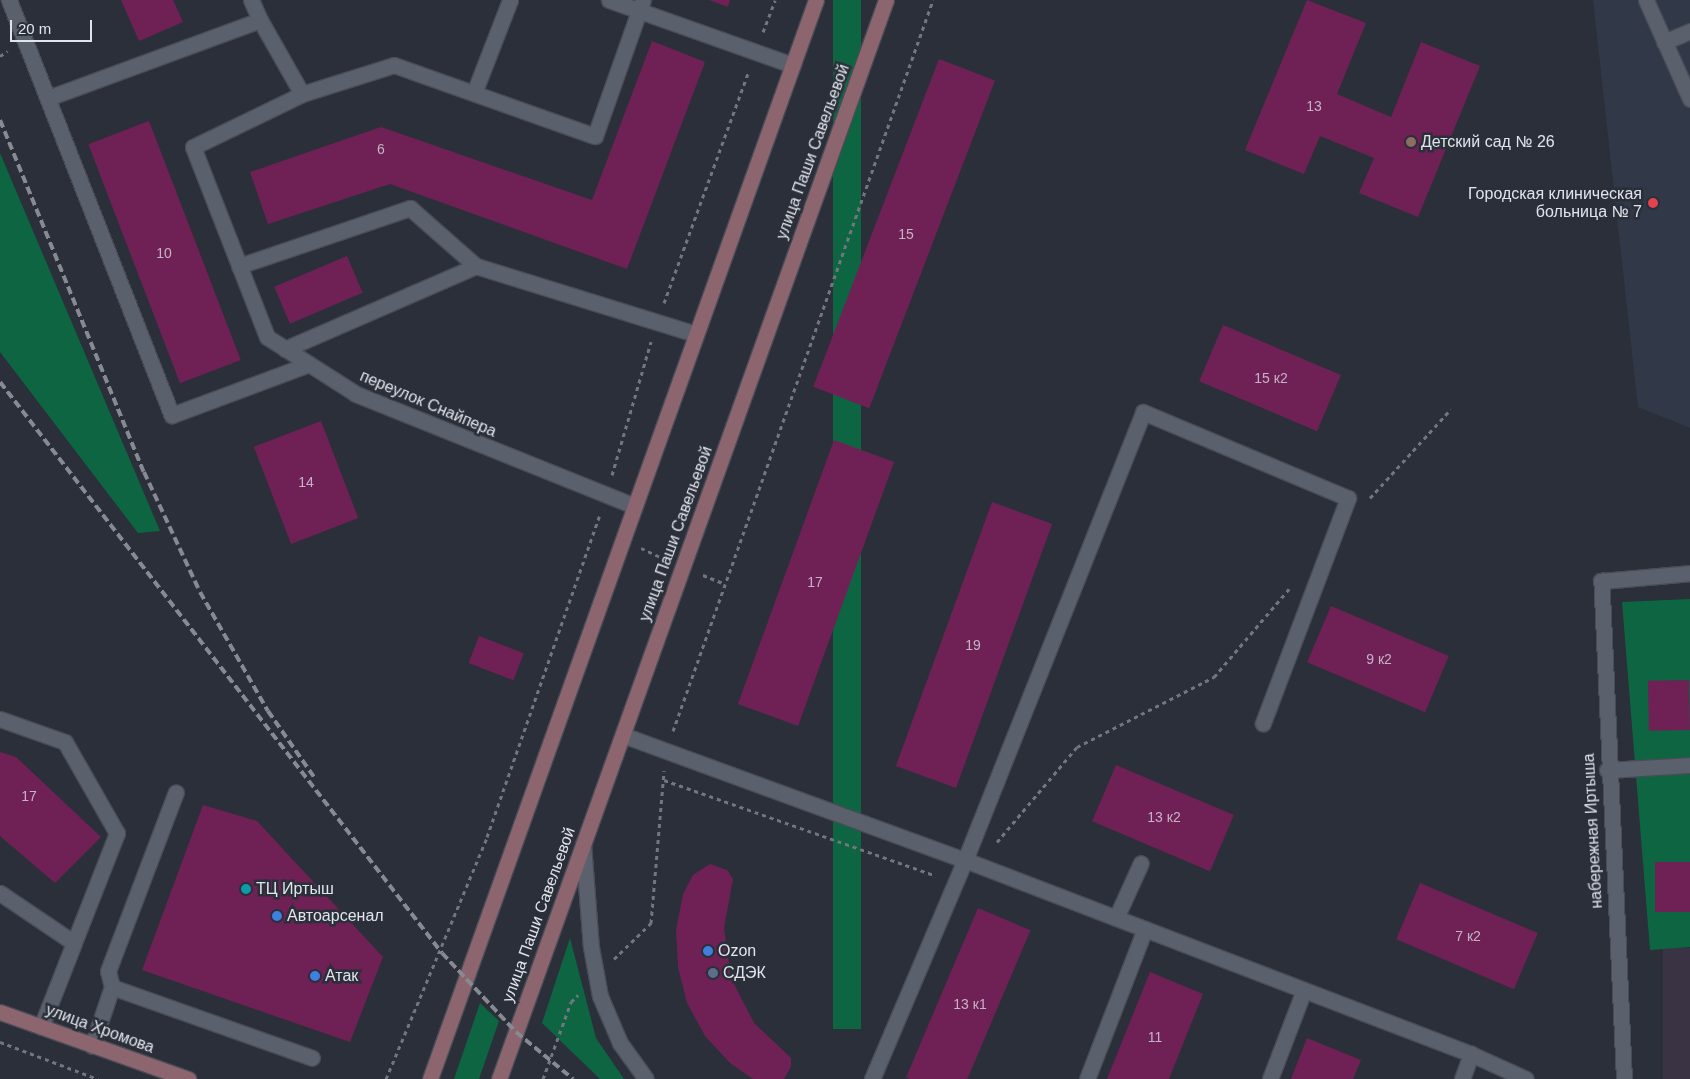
<!DOCTYPE html>
<meta charset="utf-8">
<style>
body{margin:0}
#map{position:relative;width:1690px;height:1079px;overflow:hidden;background:#2a2f3a;font-family:Helvetica,sans-serif}
div>[style]{position:absolute}
[style*='--x']{left:calc(var(--x)*1px);top:calc(var(--y)*1px);width:calc(var(--w)*1px);rotate:calc(var(--a)*1deg)}
.built>*{inset:0;background:#313848}
.industrial>*{inset:0;background:#3a3344;transform-origin:0 0}
.green>*{inset:0;background:#0e6542;transform-origin:0 0}
.building>*{inset:0;background:#6f2156;transform-origin:0 0}
.path>*{height:3px;margin-top:-1.5px;transform-origin:0;background:repeating-linear-gradient(90deg,#727680 0 4px,transparent 0 8px)}
.roads{filter:drop-shadow(1px 0 #494c56) drop-shadow(-1px 0 #494c56) drop-shadow(0 1px #494c56) drop-shadow(0 -1px #494c56)}
.service>*{height:15px;margin:-7.5px;padding:0 7.5px;transform-origin:7.5px;border-radius:7.5px;background:#5b606d}
.minor>*{height:15px;margin:-7.5px;padding:0 7.5px;transform-origin:7.5px;border-radius:7.5px;background:#5b606d}
.tertiary>*{height:15px;margin:-7.5px;padding:0 7.5px;transform-origin:7.5px;border-radius:7.5px;background:#5b606d}
.secondary>*{height:15px;margin:-7.5px;padding:0 7.5px;transform-origin:7.5px;border-radius:7.5px;background:#8c656f}
.rail>*{height:4px;margin-top:-2px;transform-origin:0;background:repeating-linear-gradient(90deg,#878a93 0 8px,transparent 0 12px)}
.dots>*{width:14px;height:14px;translate:-50% -50%;box-sizing:border-box;border:2px solid #2a2f3a;border-radius:50%}
span{translate:-50% -50%;white-space:nowrap;text-align:center;line-height:1.15;-webkit-text-stroke:5px #2a2f3a;paint-order:stroke}
.number-label{font-size:14px;color:#c4b3c6}
.number-label span{-webkit-text-stroke-width:0}
.poi-label{font-size:16px;color:#e1e4eb}
.left{translate:0 -50%;text-align:left}
.right{translate:-100% -50%;text-align:right}
.street-label{font-size:16px;color:#e1e4eb}
.scale{position:absolute;left:10px;top:20px;width:82px;height:22px;box-sizing:border-box;border:2px solid #e1e4eb;border-top:0;padding-left:6px;font-size:15px;line-height:18px;white-space:nowrap;color:#e1e4eb;-webkit-text-stroke:4px #2a2f3a;paint-order:stroke}
</style>
<div id="map">
<div class="built">
<div style="clip-path:polygon(1593px 0,1690px 0,1690px 428px,1638px 407px)"></div>
</div>
<div class="industrial">
<div style="left:1690px;top:948px;width:131px;height:27px;rotate:90deg"></div>
</div>
<div class="green">
<div style="left:833px;top:0;width:28px;height:1029px"></div>
<div style="clip-path:polygon(0 153px,11px 179px,160px 531px,138px 533px,0 352px)"></div>
<div style="clip-path:polygon(1690px 599px,1690px 947px,1650px 950px,1622px 602px)"></div>
<div style="clip-path:polygon(570px 938px,596px 1038px,624px 1079px,600px 1079px,542px 1023px)"></div>
<div style="clip-path:polygon(480px 1003px,499px 1021px,479px 1079px,454px 1079px)"></div>
</div>
<div class="building">
<div style="clip-path:polygon(121px 0,173px 0,183px 22px,139px 41px)"></div>
<div style="clip-path:polygon(709px 0,730px 0,728px 7px)"></div>
<div style="clip-path:polygon(1307px 0,1366px 23px,1337px 94px,1391px 117px,1421px 42px,1480px 66px,1418px 217px,1359px 193px,1374px 158px,1320px 136px,1304px 174px,1245px 150px)"></div>
<div style="clip-path:polygon(652px 41px,705px 62px,627px 269px,390px 184px,268px 224px,250px 172px,381px 127px,592px 200px)"></div>
<div style="left:939px;top:59px;width:60px;height:351px;rotate:21deg"></div>
<div style="left:149px;top:121px;width:256px;height:65px;rotate:69deg"></div>
<div style="left:347px;top:256px;width:40px;height:79px;rotate:67deg"></div>
<div style="left:1223px;top:325px;width:128px;height:61px;rotate:23deg"></div>
<div style="left:321px;top:421px;width:104px;height:72px;rotate:69deg"></div>
<div style="left:834px;top:440px;width:64px;height:281px;rotate:20deg"></div>
<div style="left:992px;top:502px;width:64px;height:281px;rotate:20deg"></div>
<div style="left:1331px;top:606px;width:128px;height:61px;rotate:23deg"></div>
<div style="left:479px;top:636px;width:48px;height:29px;rotate:21deg"></div>
<div style="left:1689px;top:680px;width:50px;height:41px;rotate:89deg"></div>
<div style="clip-path:polygon(0 752px,16px 757px,101px 837px,55px 883px,0 836px)"></div>
<div style="left:1116px;top:765px;width:128px;height:61px;rotate:23deg"></div>
<div style="clip-path:polygon(203px 805px,257px 821px,383px 957px,350px 1042px,142px 970px)"></div>
<div style="left:1690px;top:862px;width:50px;height:35px;rotate:90deg"></div>
<div style="clip-path:polygon(710px 864px,727px 870px,733px 879px,724px 928px,731px 978px,754px 1023px,791px 1058px,791px 1067px,784px 1079px,753px 1079px,730px 1063px,705px 1036px,687px 1003px,678px 967px,676px 930px,683px 894px,693px 875px)"></div>
<div style="left:1420px;top:883px;width:128px;height:61px;rotate:23deg"></div>
<div style="left:978px;top:908px;width:57px;height:184px;rotate:23deg"></div>
<div style="clip-path:polygon(1150px 972px,1203px 994px,1169px 1079px,1107px 1079px)"></div>
<div style="clip-path:polygon(1307px 1038px,1361px 1060px,1353px 1079px,1291px 1079px)"></div>
</div>
<div class="path">
<div style="--x:763;--y:32;--w:34;--a:-69"></div>
<div style="--x:0;--y:56;--w:9;--a:-32"></div>
<div style="--x:664;--y:303;--w:247;--a:-69.9"></div>
<div style="--x:612;--y:475;--w:139;--a:-73.7"></div>
<div style="--x:1370;--y:498;--w:120;--a:-47.7"></div>
<div style="--x:641;--y:548;--w:26;--a:25"></div>
<div style="--x:703;--y:575;--w:24;--a:22"></div>
<div style="--x:673;--y:731;--w:776;--a:-70.42"></div>
<div style="--x:664;--y:780;--w:288;--a:19.4"></div>
<div style="--x:997;--y:842;--w:124;--a:-49.9"></div>
<div style="--x:1077;--y:747;--w:154;--a:-27.1"></div>
<div style="--x:1214;--y:677;--w:116;--a:-49.6"></div>
<div style="--x:614;--y:959;--w:52;--a:-44.2"></div>
<div style="--x:651;--y:923;--w:153;--a:-85.1"></div>
<div style="--x:0;--y:1042;--w:105;--a:20.7"></div>
<div style="--x:386;--y:1079;--w:262;--a:-67.3"></div>
<div style="--x:487;--y:837;--w:342;--a:-70.7"></div>
<div style="--x:543;--y:1079;--w:82;--a:-70"></div>
<div style="--x:571;--y:1002;--w:10;--a:-45"></div>
</div>
<div class="roads">
<div class="service">
<div style="--x:9;--y:0;--w:446;--a:68.6"></div>
<div style="--x:172;--y:415;--w:146;--a:-20.4"></div>
<div style="--x:609;--y:0;--w:195;--a:19.5"></div>
<div style="--x:1646;--y:0;--w:108;--a:66"></div>
<div style="--x:260;--y:20;--w:85;--a:60.4"></div>
<div style="--x:302;--y:94;--w:96;--a:-17.5"></div>
<div style="--x:394;--y:65;--w:213;--a:19.5"></div>
<div style="--x:595;--y:136;--w:144;--a:-70.6"></div>
<div style="--x:1664;--y:42;--w:28;--a:-23"></div>
<div style="--x:474;--y:93;--w:100;--a:-68.8"></div>
<div style="--x:48;--y:98;--w:226;--a:-20.2"></div>
<div style="--x:260;--y:20;--w:22;--a:-114"></div>
<div style="--x:193;--y:147;--w:121;--a:-25.9"></div>
<div style="--x:239;--y:266;--w:181;--a:-18.7"></div>
<div style="--x:410;--y:208;--w:88;--a:41.3"></div>
<div style="--x:285;--y:349;--w:208;--a:-23.5"></div>
<div style="--x:476;--y:266;--w:230;--a:17.2"></div>
<div style="--x:0;--y:719;--w:69;--a:19.5"></div>
<div style="--x:65;--y:742;--w:105;--a:60.3"></div>
<div style="--x:117;--y:833;--w:118;--a:111.4"></div>
<div style="--x:623;--y:735;--w:364;--a:20.1"></div>
<div style="--x:965;--y:860;--w:542;--a:20.98"></div>
<div style="--x:1471;--y:1054;--w:60;--a:24.4"></div>
<div style="--x:1607;--y:770;--w:83;--a:-3.4"></div>
<div style="--x:0;--y:893;--w:89;--a:34"></div>
<div style="--x:74;--y:943;--w:90;--a:111.4"></div>
<div style="--x:1116;--y:918;--w:60;--a:-65.6"></div>
<div style="--x:112;--y:987;--w:16;--a:-104"></div>
<div style="--x:108;--y:971;--w:191;--a:-69.2"></div>
<div style="--x:92;--y:1046;--w:62;--a:-71.3"></div>
<div style="--x:112;--y:987;--w:212;--a:19.5"></div>
<div style="--x:872;--y:1079;--w:238;--a:-67"></div>
<div style="--x:965;--y:860;--w:482;--a:-68.3"></div>
<div style="--x:1143;--y:412;--w:222;--a:22.8"></div>
<div style="--x:1348;--y:498;--w:241;--a:110.7"></div>
<div style="--x:1087;--y:1079;--w:161;--a:-68.9"></div>
<div style="--x:1270;--y:1079;--w:95;--a:-69.1"></div>
<div style="--x:1462;--y:1079;--w:27;--a:-70"></div>
</div>
<div class="minor">
<div style="--x:193;--y:147;--w:204;--a:68.7"></div>
<div style="--x:267;--y:337;--w:106;--a:32.6"></div>
<div style="--x:356;--y:394;--w:300;--a:21.9"></div>
<div style="--x:1624;--y:1079;--w:499;--a:-92.6"></div>
<div style="--x:1601;--y:581;--w:89;--a:-5.1"></div>
</div>
<div class="tertiary">
<div style="--x:583;--y:844;--w:103;--a:85.6"></div>
<div style="--x:591;--y:947;--w:50;--a:79.6"></div>
<div style="--x:600;--y:996;--w:51;--a:66.9"></div>
<div style="--x:620;--y:1043;--w:44;--a:54.2"></div>
</div>
<div class="secondary">
<div style="--x:0;--y:1012;--w:200;--a:19.6"></div>
<div style="--x:430;--y:1079;--w:1146;--a:-70.32"></div>
<div style="--x:499;--y:1079;--w:1146;--a:-70.27"></div>
</div>
</div>
<div class="rail">
<div style="--x:0;--y:120;--w:380;--a:67.8"></div>
<div style="--x:144;--y:472;--w:132;--a:65"></div>
<div style="--x:200;--y:592;--w:137;--a:60.3"></div>
<div style="--x:268;--y:711;--w:80;--a:55.1"></div>
<div style="--x:0;--y:382;--w:722;--a:52.26"></div>
<div style="--x:442;--y:953;--w:108;--a:46.9"></div>
<div style="--x:516;--y:1032;--w:74;--a:39.5"></div>
</div>
<div class="dots">
<div style="left:1411px;top:142px;background:#8d6e63"></div>
<div style="left:1653px;top:203px;background:#e0444e"></div>
<div style="left:246px;top:889px;background:#0f9aa8"></div>
<div style="left:277px;top:916px;background:#3f7fe0"></div>
<div style="left:708px;top:951px;background:#3f7fe0"></div>
<div style="left:713px;top:973px;background:#5c6f8a"></div>
<div style="left:315px;top:976px;background:#3f7fe0"></div>
</div>
<div class="number-label">
<span style="left:1314px;top:106px">13</span>
<span style="left:381px;top:149px">6</span>
<span style="left:906px;top:234px">15</span>
<span style="left:164px;top:253px">10</span>
<span style="left:1271px;top:378px">15 к2</span>
<span style="left:306px;top:482px">14</span>
<span style="left:815px;top:582px">17</span>
<span style="left:973px;top:645px">19</span>
<span style="left:1379px;top:659px">9 к2</span>
<span style="left:29px;top:796px">17</span>
<span style="left:1164px;top:817px">13 к2</span>
<span style="left:1468px;top:936px">7 к2</span>
<span style="left:970px;top:1004px">13 к1</span>
<span style="left:1155px;top:1037px">11</span>
</div>
<div class="poi-label">
<span class="left" style="left:1421px;top:142px">Детский сад № 26</span>
<span class="right" style="left:1642px;top:203px">Городская клиническая<br>больница № 7</span>
<span class="left" style="left:256px;top:889px">ТЦ Иртыш</span>
<span class="left" style="left:287px;top:916px">Автоарсенал</span>
<span class="left" style="left:718px;top:951px">Ozon</span>
<span class="left" style="left:723px;top:973px">СДЭК</span>
<span class="left" style="left:325px;top:976px">Атак</span>
</div>
<div class="street-label">
<span style="left:813px;top:152px;rotate:-70deg">улица Паши Савельевой</span>
<span style="left:428px;top:404px;rotate:23deg">переулок Снайпера</span>
<span style="left:676px;top:534px;rotate:-70deg">улица Паши Савельевой</span>
<span style="left:1593px;top:831px;rotate:-93deg">набережная Иртыша</span>
<span style="left:539px;top:915px;rotate:-70deg">улица Паши Савельевой</span>
<span style="left:100px;top:1029px;rotate:20deg">улица Хромова</span>
</div>
<div class="scale">20 m</div>
</div>
